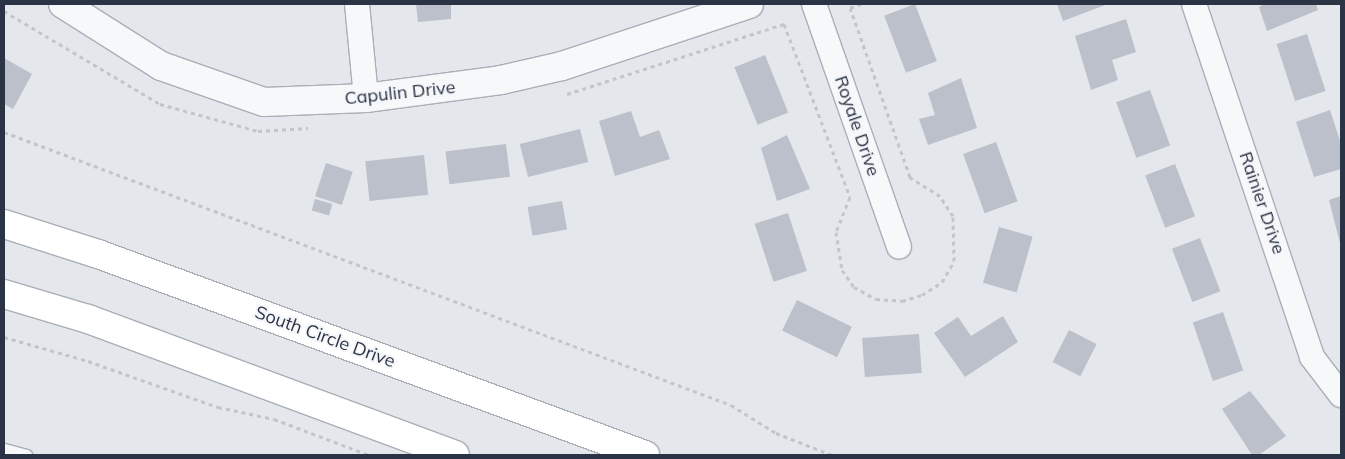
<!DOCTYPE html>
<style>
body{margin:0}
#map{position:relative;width:1345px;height:459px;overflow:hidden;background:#e4e7ec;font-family:Mulish,sans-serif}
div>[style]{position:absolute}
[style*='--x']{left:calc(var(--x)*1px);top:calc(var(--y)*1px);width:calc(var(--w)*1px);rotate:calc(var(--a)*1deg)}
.building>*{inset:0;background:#bbc0ca;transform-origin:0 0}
.path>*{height:3px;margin-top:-1.5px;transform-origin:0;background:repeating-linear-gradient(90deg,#c2c5cb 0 4px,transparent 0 8px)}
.roads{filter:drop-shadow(1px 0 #a9aeb7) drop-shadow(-1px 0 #a9aeb7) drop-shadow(0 1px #a9aeb7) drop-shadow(0 -1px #a9aeb7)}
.service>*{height:11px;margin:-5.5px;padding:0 5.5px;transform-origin:5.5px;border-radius:5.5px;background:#f7f8fa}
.minor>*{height:24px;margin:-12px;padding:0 12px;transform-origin:12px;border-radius:12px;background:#f7f8fa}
.tertiary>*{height:28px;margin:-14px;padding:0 14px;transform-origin:14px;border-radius:14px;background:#f7f8fa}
.primary>*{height:28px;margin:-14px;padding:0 14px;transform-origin:14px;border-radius:14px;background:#fff}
span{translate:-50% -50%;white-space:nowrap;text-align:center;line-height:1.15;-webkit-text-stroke:4px #f4f6f9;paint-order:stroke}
.street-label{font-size:18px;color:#2b3445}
.frame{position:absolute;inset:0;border:5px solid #2b3445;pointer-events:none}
</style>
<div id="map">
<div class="building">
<div style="clip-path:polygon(416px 4px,451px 4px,451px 19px,418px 22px)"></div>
<div style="left:915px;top:4px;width:61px;height:33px;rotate:69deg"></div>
<div style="clip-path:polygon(1057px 4px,1108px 4px,1063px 21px)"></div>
<div style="clip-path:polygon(1265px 4px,1316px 4px,1318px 10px,1267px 31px,1259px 7px)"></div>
<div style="clip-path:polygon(1126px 19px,1136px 52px,1112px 60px,1118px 80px,1091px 90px,1075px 36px)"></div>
<div style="left:1307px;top:34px;width:60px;height:32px;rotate:72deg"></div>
<div style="left:765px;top:55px;width:62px;height:33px;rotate:68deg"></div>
<div style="clip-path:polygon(4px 58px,32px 74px,13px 109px,4px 104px)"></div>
<div style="clip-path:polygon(961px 78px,977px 128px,928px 145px,919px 119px,935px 115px,928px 93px)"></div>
<div style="left:1150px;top:90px;width:59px;height:36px;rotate:70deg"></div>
<div style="clip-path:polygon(1330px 110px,1341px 144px,1341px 169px,1314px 177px,1296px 122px)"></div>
<div style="clip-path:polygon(631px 111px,640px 137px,659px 130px,670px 159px,615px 176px,599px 121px)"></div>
<div style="left:580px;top:129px;width:34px;height:62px;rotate:76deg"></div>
<div style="clip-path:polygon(787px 135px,810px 189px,777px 201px,761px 148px)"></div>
<div style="left:996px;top:142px;width:63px;height:35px;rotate:70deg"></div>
<div style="left:506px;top:144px;width:33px;height:61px;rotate:83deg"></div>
<div style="left:424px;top:155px;width:40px;height:59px;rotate:84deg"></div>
<div style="left:326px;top:163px;width:28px;height:35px;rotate:18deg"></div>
<div style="left:1175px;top:164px;width:56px;height:32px;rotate:69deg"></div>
<div style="clip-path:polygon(1341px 196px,1341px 247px,1329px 200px)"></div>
<div style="left:315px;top:199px;width:18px;height:12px;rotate:16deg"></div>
<div style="left:562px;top:201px;width:29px;height:35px;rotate:80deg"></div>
<div style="left:788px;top:213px;width:61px;height:35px;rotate:72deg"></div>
<div style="left:999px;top:227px;width:35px;height:58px;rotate:16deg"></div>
<div style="left:1200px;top:238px;width:57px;height:30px;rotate:69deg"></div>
<div style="left:797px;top:300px;width:61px;height:34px;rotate:26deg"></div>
<div style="left:1223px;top:312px;width:62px;height:32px;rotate:71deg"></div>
<div style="clip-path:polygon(1003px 316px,1018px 342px,965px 377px,934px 333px,958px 317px,971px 336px)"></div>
<div style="left:1069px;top:330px;width:31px;height:36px;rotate:27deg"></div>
<div style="left:919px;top:334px;width:39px;height:57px;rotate:86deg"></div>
<div style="clip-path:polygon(1250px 391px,1286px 436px,1259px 455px,1252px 455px,1222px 409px)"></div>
</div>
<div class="path">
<div style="--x:4;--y:11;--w:182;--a:30.8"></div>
<div style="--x:160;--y:104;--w:102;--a:15.4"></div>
<div style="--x:258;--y:131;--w:50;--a:-3.4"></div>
<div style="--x:567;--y:94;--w:228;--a:-17.9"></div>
<div style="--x:784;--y:24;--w:185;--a:69.1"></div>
<div style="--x:850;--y:197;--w:38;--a:112"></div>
<div style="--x:836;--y:232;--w:38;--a:81"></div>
<div style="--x:842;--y:270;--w:21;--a:55"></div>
<div style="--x:854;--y:287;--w:25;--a:29"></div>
<div style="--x:876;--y:299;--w:26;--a:4"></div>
<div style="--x:902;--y:301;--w:21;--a:-17"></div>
<div style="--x:922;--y:295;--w:24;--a:-33"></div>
<div style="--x:942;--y:282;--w:24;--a:-60"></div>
<div style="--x:954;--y:261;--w:45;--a:-91.3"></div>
<div style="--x:953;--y:216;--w:24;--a:-123"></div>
<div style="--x:940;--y:196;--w:36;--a:-148"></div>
<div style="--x:910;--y:177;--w:179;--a:-109.5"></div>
<div style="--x:850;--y:8;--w:12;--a:-20"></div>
<div style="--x:4;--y:132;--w:777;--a:20.58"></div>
<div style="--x:731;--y:405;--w:53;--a:31.9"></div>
<div style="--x:776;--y:433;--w:60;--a:21.4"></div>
<div style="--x:4;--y:337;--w:87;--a:15.9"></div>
<div style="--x:88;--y:361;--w:138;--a:19.5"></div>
<div style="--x:218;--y:407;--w:57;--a:12.1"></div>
<div style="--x:274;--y:419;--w:102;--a:20.8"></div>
</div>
<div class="roads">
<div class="service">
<div style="--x:4;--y:449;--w:23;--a:15"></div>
</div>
<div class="minor">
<div style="--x:357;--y:4;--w:94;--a:84.5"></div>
<div style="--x:814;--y:4;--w:257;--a:70.7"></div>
<div style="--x:1194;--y:4;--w:372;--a:71.5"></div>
<div style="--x:1312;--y:357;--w:48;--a:52.7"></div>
</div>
<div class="tertiary">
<div style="--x:63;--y:4;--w:116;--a:32.3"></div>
<div style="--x:161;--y:66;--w:109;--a:19.3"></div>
<div style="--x:264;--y:102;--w:102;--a:-2.2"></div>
<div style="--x:366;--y:98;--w:136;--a:-7.6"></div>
<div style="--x:501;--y:80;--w:63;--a:-12.9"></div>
<div style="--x:562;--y:66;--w:197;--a:-18.3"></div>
</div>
<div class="primary">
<div style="--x:4;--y:224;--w:99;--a:17.7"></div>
<div style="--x:98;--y:254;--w:583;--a:20.18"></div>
<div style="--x:4;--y:294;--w:88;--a:16.6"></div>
<div style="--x:88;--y:319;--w:391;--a:20.3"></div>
</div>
</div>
<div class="street-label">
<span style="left:400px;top:93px;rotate:-6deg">Capulin Drive</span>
<span style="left:857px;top:126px;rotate:71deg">Royale Drive</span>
<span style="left:1262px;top:203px;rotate:71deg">Rainier Drive</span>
<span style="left:325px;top:337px;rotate:20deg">South Circle Drive</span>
</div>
<div class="frame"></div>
</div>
